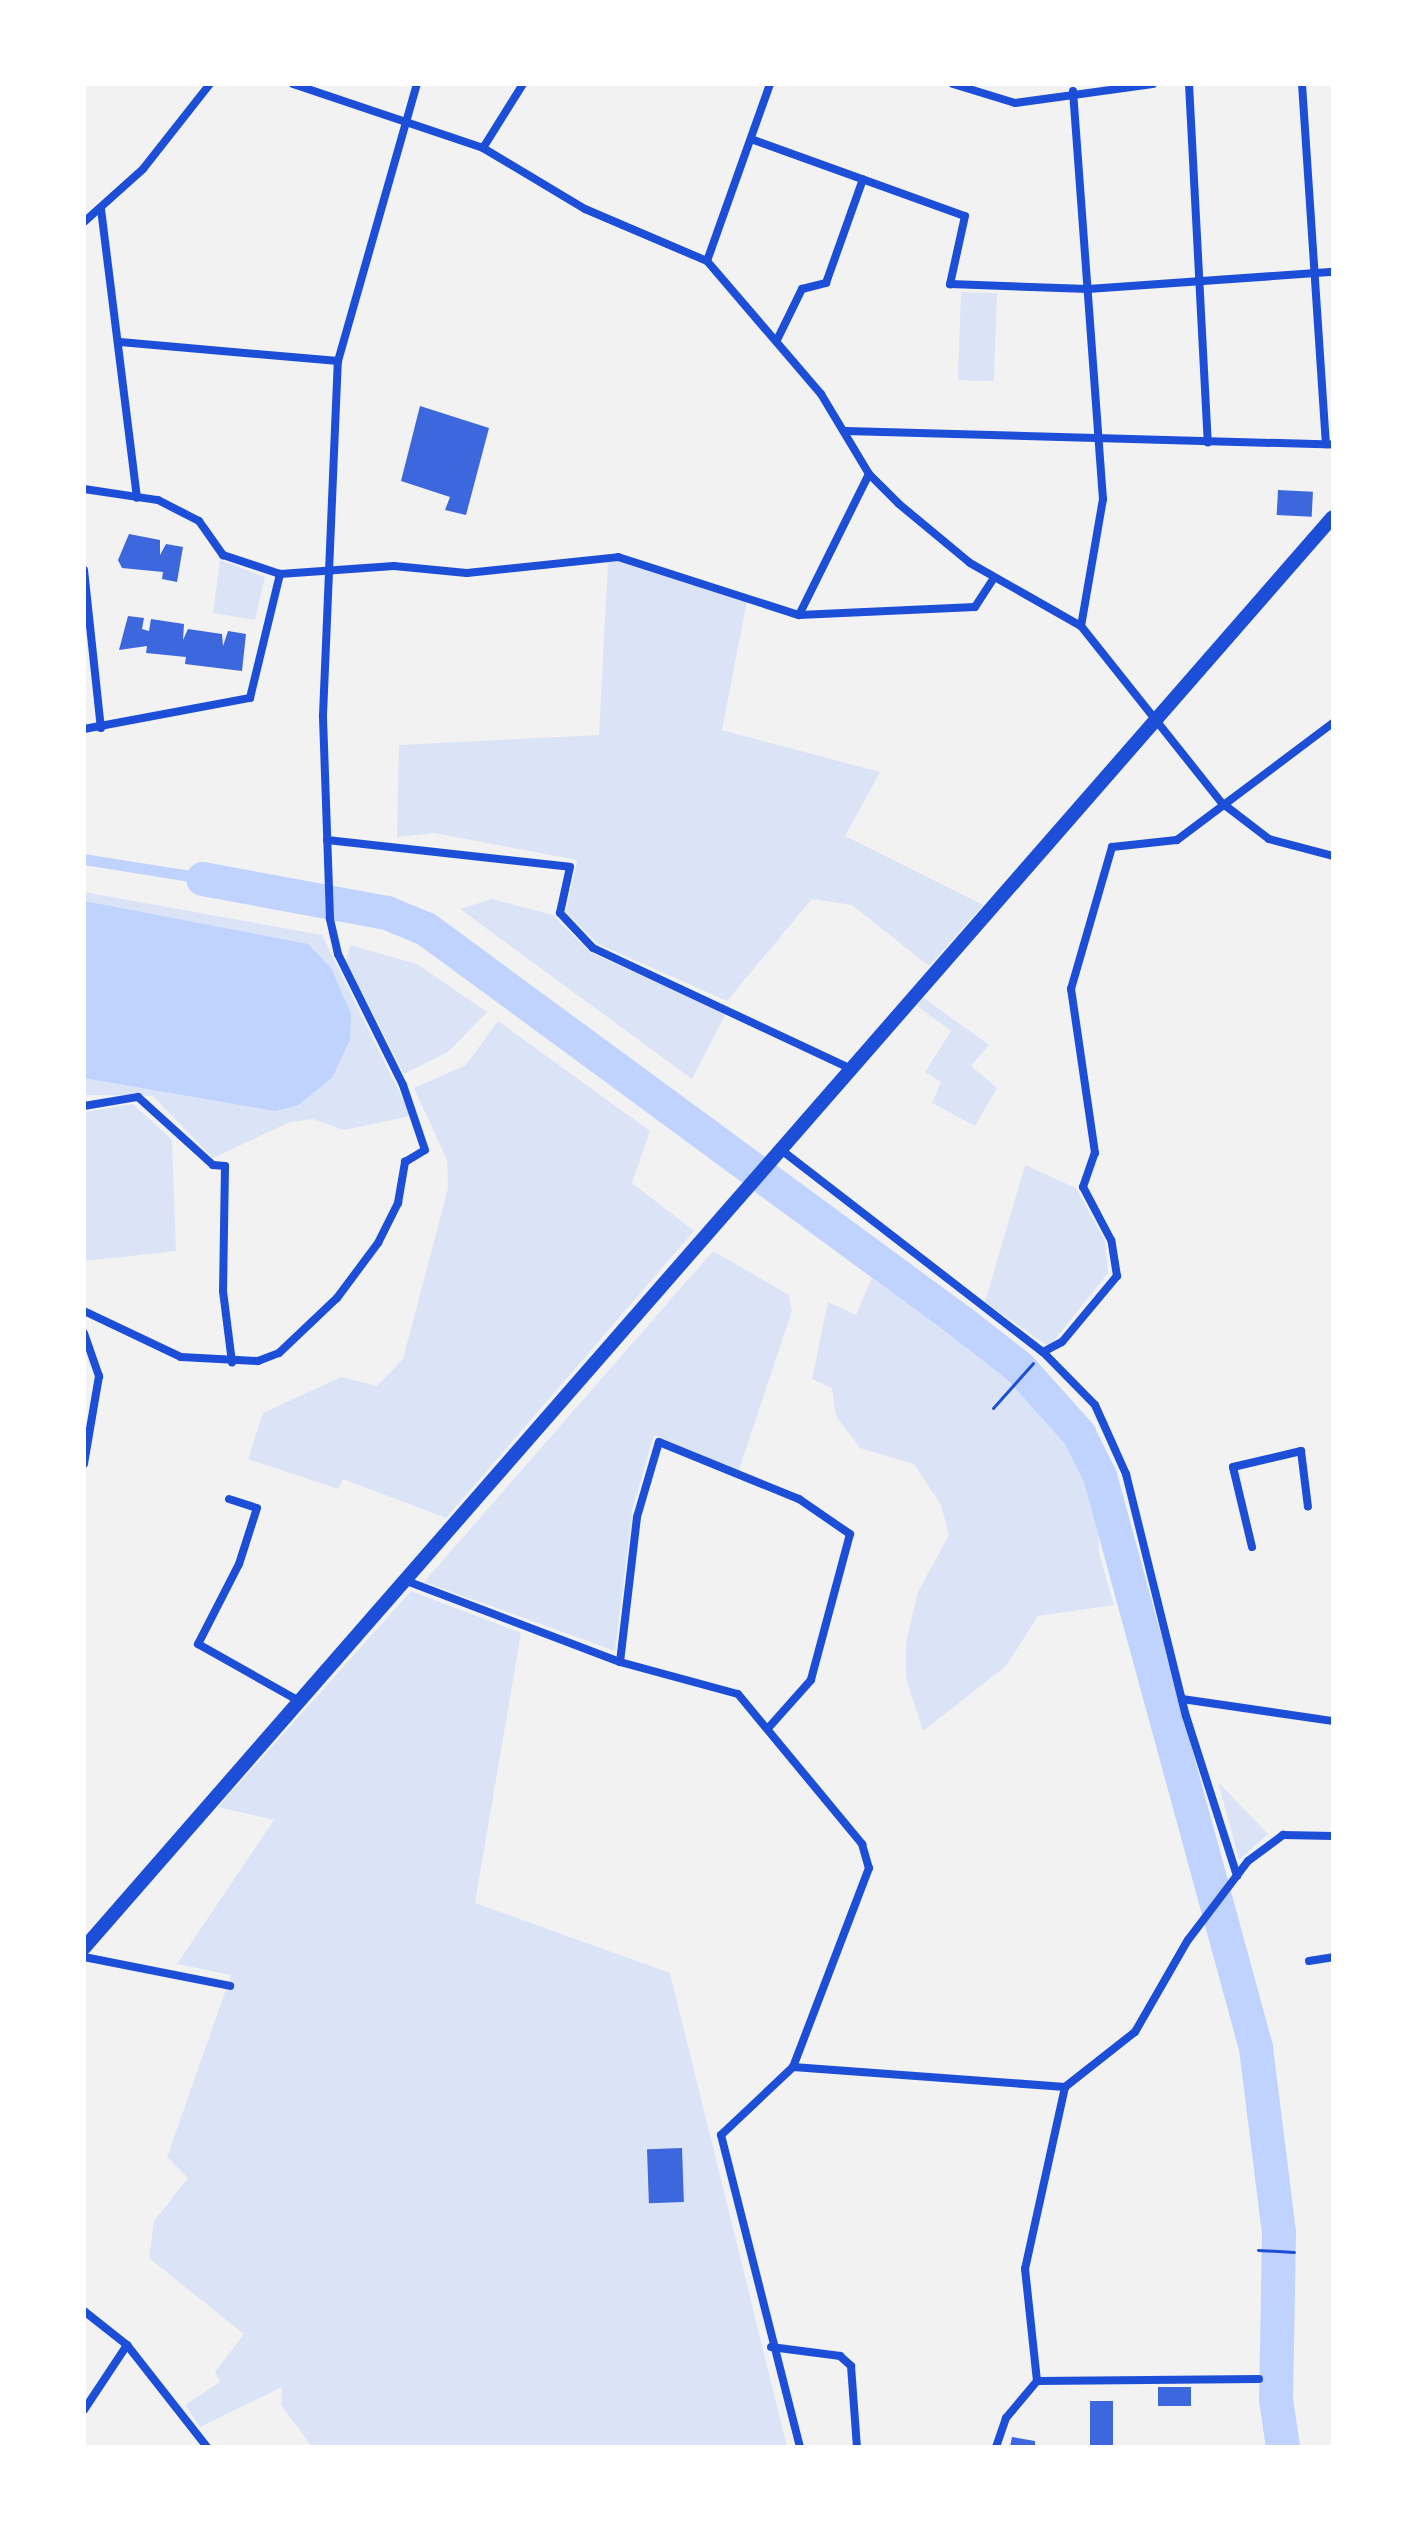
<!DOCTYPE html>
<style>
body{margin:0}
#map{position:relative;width:1417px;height:2531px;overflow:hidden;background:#f2f2f2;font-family:Commissioner,sans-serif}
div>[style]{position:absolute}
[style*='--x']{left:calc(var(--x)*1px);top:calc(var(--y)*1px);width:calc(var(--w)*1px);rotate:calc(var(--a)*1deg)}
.green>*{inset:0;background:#dbe4f7;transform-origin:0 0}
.water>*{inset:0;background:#bfd3fe;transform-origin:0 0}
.river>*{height:34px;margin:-17px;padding:0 17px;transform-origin:17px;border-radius:17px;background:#bfd3fe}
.building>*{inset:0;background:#3d67dc;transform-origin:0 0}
.path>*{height:3px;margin:-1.5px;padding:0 1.5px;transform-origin:1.5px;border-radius:1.5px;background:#1d4ed8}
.minor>*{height:8px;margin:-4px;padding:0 4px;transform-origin:4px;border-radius:4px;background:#1d4ed8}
.secondary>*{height:14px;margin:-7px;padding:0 7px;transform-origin:7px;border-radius:7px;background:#1d4ed8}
span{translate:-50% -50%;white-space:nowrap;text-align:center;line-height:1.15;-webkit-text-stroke:7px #fff;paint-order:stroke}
.frame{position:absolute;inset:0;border:86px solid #fff;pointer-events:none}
</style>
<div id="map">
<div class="green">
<div style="left:961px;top:292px;width:36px;height:88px;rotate:2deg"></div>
<div style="clip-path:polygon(220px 560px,265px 577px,255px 620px,213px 613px)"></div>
<div style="clip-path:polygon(615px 561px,747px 601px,722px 730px,880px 772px,845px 836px,983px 905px,929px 966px,852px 905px,812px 899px,727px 1001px,598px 944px,566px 912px,577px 860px,434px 833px,397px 837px,399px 745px,599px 735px,608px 562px)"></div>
<div style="clip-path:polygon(84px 892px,322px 935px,411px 1116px,344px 1130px,313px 1119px,290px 1122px,213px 1158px,153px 1096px,84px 1095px)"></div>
<div style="clip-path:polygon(492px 899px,553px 915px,591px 953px,726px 1013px,692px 1079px,460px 909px)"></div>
<div style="clip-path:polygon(350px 945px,417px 964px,487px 1012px,448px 1052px,404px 1074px,346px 961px)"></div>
<div style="clip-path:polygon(924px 998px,989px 1045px,971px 1066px,997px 1088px,975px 1126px,932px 1103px,941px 1082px,925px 1072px,951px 1031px,917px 1006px)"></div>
<div style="clip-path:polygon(498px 1021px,650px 1131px,632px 1183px,694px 1231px,446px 1518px,343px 1479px,338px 1489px,248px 1459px,263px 1413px,341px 1377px,377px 1386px,403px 1359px,448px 1188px,447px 1160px,414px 1088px,466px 1065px)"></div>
<div style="clip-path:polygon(133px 1104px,172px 1140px,176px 1251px,84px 1261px,84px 1112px)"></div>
<div style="clip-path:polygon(1025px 1165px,1076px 1188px,1105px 1241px,1108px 1273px,1049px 1347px,985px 1302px)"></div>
<div style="clip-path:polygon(713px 1251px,789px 1295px,792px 1311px,738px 1473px,654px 1435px,633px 1507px,615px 1651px,424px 1582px)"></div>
<div style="clip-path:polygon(872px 1278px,1008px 1378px,1065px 1430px,1097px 1498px,1099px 1553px,1114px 1605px,1038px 1616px,1006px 1666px,923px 1731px,906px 1678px,906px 1642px,918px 1592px,949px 1535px,941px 1505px,914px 1464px,860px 1448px,836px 1416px,832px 1388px,812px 1379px,828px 1302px,856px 1315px)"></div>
<div style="clip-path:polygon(411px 1591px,521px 1633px,475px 1903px,670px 1973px,787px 2447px,312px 2447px,281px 2405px,282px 2387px,200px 2427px,185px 2405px,220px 2382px,215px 2372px,244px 2334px,149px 2258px,154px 2221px,188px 2178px,167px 2157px,231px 1975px,177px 1964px,274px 1820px,218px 1807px)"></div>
<div style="clip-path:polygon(1218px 1782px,1268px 1834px,1239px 1860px)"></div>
</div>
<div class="water">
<div style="left:84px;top:854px;width:168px;height:11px;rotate:9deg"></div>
<div style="clip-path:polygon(84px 901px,308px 944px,331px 968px,351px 1014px,350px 1040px,332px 1078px,298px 1105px,275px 1111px,84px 1078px)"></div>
</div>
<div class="river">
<div style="--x:203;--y:879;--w:187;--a:10.5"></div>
<div style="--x:387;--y:913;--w:42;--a:22.3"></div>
<div style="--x:426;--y:929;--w:664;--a:36.3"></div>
<div style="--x:961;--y:1322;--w:75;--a:37.9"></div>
<div style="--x:1020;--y:1368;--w:89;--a:48.2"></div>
<div style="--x:1079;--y:1434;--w:47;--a:63.4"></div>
<div style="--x:1100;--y:1476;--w:593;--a:74.74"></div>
<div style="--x:1256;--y:2048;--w:186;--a:82.9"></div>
<div style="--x:1279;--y:2233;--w:167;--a:91"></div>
<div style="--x:1276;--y:2400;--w:48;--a:81.5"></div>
</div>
<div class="building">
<div style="clip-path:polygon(420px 406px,489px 428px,466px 515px,445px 510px,450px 497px,401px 481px)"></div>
<div style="left:1278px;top:490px;width:35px;height:25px;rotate:3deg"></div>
<div style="clip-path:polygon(129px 534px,160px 540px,160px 555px,166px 544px,183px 547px,177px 582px,162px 579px,163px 572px,122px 568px,118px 560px)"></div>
<div style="clip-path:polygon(128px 616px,144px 618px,142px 629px,149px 631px,151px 619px,184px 624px,183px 640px,188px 629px,222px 634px,223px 646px,228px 631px,246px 634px,242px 671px,185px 664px,186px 657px,146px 653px,147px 646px,119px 650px)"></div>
<div style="left:682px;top:2148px;width:54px;height:35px;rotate:88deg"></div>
<div style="left:1158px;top:2387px;width:33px;height:19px"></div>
<div style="left:1090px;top:2401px;width:23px;height:46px"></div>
<div style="clip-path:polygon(1012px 2437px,1035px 2441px,1035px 2447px,1010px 2447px)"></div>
</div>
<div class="path">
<div style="--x:993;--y:1408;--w:60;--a:-48.4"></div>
<div style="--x:1258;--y:2250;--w:36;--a:3"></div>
</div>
<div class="minor">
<div style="--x:293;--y:84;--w:200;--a:18.6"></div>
<div style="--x:483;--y:148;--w:119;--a:30.9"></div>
<div style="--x:585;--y:209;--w:133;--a:23.1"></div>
<div style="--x:707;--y:261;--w:175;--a:49.4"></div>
<div style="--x:821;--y:394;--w:93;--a:59"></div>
<div style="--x:869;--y:474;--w:42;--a:45"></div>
<div style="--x:899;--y:504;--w:92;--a:39.7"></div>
<div style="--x:970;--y:563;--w:128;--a:29.6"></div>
<div style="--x:1081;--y:626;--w:226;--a:51.5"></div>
<div style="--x:1222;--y:803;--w:59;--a:37.5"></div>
<div style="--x:1269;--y:839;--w:66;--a:14.9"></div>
<div style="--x:953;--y:84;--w:65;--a:17"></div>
<div style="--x:1015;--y:103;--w:139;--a:-7.8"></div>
<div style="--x:1189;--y:84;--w:359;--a:87"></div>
<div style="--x:1302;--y:84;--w:361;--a:86.2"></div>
<div style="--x:1073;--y:91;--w:409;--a:85.8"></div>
<div style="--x:1103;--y:499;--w:129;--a:99.8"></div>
<div style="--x:751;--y:139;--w:227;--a:19.8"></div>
<div style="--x:965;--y:216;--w:70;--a:102.4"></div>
<div style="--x:950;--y:284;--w:138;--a:2.1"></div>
<div style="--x:1088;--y:289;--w:246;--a:-4"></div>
<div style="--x:483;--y:148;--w:75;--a:-58"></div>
<div style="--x:101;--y:209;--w:291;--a:82.9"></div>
<div style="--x:84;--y:222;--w:79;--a:-41.9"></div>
<div style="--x:143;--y:169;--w:108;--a:-51.8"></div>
<div style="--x:707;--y:261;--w:188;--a:-70.4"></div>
<div style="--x:777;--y:340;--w:57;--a:-63.9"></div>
<div style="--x:802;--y:289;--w:25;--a:-14"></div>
<div style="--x:826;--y:283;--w:110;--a:-70.4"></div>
<div style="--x:120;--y:342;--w:219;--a:5"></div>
<div style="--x:846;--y:431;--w:487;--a:1.6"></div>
<div style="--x:84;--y:489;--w:75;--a:8.5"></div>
<div style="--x:158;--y:500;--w:46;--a:27.1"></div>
<div style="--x:199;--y:521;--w:42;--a:54.8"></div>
<div style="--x:223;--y:555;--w:60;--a:18.4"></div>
<div style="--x:280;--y:574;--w:114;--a:-4"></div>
<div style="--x:394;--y:566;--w:73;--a:5.5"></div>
<div style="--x:467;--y:573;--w:152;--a:-6"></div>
<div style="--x:618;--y:557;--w:190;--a:17.8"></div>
<div style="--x:799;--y:615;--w:176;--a:-2.6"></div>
<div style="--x:975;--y:607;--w:35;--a:-57"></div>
<div style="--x:84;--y:570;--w:159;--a:83.9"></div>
<div style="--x:799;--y:615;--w:157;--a:-63.6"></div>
<div style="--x:84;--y:729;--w:169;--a:-10.6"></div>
<div style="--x:250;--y:698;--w:128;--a:-76.4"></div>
<div style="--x:327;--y:840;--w:244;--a:6.3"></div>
<div style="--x:570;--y:867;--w:47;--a:102.3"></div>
<div style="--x:560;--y:913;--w:48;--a:46.7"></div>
<div style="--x:593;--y:948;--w:285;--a:25.1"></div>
<div style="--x:84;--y:1106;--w:55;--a:-9.5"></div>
<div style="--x:138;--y:1097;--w:101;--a:42.2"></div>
<div style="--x:213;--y:1165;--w:12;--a:5"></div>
<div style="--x:225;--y:1166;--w:125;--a:90.9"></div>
<div style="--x:223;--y:1291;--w:72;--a:82.8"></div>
<div style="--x:780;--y:1149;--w:332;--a:37.7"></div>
<div style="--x:1043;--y:1352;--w:74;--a:45.5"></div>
<div style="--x:1095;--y:1405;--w:76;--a:65.8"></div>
<div style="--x:1126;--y:1474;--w:249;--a:76.1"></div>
<div style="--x:1186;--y:1716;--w:168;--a:72.3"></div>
<div style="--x:84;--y:1311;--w:107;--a:25.4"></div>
<div style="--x:181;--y:1357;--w:77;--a:3"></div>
<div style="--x:258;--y:1361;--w:22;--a:-21"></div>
<div style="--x:279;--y:1353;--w:80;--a:-43.5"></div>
<div style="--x:337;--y:1298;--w:69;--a:-53.3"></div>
<div style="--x:378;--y:1243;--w:45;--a:-63.4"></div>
<div style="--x:398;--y:1203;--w:42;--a:-80.3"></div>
<div style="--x:405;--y:1162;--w:23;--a:-31"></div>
<div style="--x:425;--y:1150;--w:69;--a:-108.7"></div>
<div style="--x:403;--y:1085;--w:146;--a:-116.4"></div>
<div style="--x:338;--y:954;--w:37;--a:-103"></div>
<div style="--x:330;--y:918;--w:203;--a:-92"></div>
<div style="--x:323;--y:715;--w:354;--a:-87.6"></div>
<div style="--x:338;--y:361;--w:288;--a:-74.1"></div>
<div style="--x:84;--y:1333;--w:46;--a:70.8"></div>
<div style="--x:99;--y:1376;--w:89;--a:99.7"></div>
<div style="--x:1043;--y:1352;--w:21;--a:-28"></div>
<div style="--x:1062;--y:1342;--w:86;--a:-50.2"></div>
<div style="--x:1117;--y:1276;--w:36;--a:-99"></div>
<div style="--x:1111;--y:1240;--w:60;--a:-117.8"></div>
<div style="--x:1083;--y:1187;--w:36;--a:-71"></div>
<div style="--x:1095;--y:1153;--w:166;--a:-98.3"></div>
<div style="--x:1071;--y:989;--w:148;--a:-73.9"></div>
<div style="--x:1112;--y:847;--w:65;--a:-6.1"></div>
<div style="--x:1177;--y:840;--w:195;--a:-36.9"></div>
<div style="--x:229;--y:1499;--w:29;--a:18"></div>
<div style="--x:257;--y:1508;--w:59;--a:107.8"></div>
<div style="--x:239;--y:1564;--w:90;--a:117.1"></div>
<div style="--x:198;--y:1644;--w:116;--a:29.4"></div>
<div style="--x:1252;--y:1547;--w:82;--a:-103.4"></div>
<div style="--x:1233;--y:1467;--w:70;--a:-13.2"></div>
<div style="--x:1301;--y:1451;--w:56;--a:82.9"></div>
<div style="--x:404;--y:1580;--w:231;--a:20.8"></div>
<div style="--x:620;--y:1662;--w:122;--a:15.2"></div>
<div style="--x:738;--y:1694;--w:195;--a:50.4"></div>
<div style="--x:862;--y:1844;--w:25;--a:74"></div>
<div style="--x:869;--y:1868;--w:213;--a:110.9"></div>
<div style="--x:793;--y:2067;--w:99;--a:136.6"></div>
<div style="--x:721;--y:2135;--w:322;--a:75.8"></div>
<div style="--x:620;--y:1662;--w:146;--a:-83.3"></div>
<div style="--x:637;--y:1517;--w:78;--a:-73.7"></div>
<div style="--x:659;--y:1442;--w:151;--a:22.2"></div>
<div style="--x:799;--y:1499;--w:62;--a:34.5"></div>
<div style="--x:850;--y:1534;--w:151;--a:105"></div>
<div style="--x:811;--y:1680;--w:62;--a:131.7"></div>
<div style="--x:1182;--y:1699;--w:153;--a:8.3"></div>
<div style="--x:84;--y:1957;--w:149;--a:11.2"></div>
<div style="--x:1309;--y:1961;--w:24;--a:-9"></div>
<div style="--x:793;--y:2067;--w:273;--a:4.2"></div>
<div style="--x:1065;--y:2087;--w:89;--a:-38.2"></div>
<div style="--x:1135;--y:2032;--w:106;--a:-60.1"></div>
<div style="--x:1188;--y:1940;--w:99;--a:-52.8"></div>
<div style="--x:1248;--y:1861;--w:44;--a:-36.6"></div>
<div style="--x:1283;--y:1835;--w:50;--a:1.1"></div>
<div style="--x:84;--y:2311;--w:55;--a:38.3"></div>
<div style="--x:127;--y:2345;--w:130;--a:51.9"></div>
<div style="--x:771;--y:2347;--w:70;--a:7.4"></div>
<div style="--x:840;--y:2356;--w:15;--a:42"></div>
<div style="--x:851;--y:2366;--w:81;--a:85.8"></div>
<div style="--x:1037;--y:2381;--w:222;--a:-0.5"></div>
<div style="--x:84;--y:2410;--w:78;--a:-56.5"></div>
<div style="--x:996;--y:2447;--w:31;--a:-71"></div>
<div style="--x:1006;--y:2418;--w:48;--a:-50"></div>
<div style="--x:1037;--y:2381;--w:113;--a:-96.1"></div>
<div style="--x:1025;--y:2269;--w:186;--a:-77.6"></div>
</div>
<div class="secondary">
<div style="--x:84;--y:1948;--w:1899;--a:-48.89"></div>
</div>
<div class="frame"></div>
</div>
